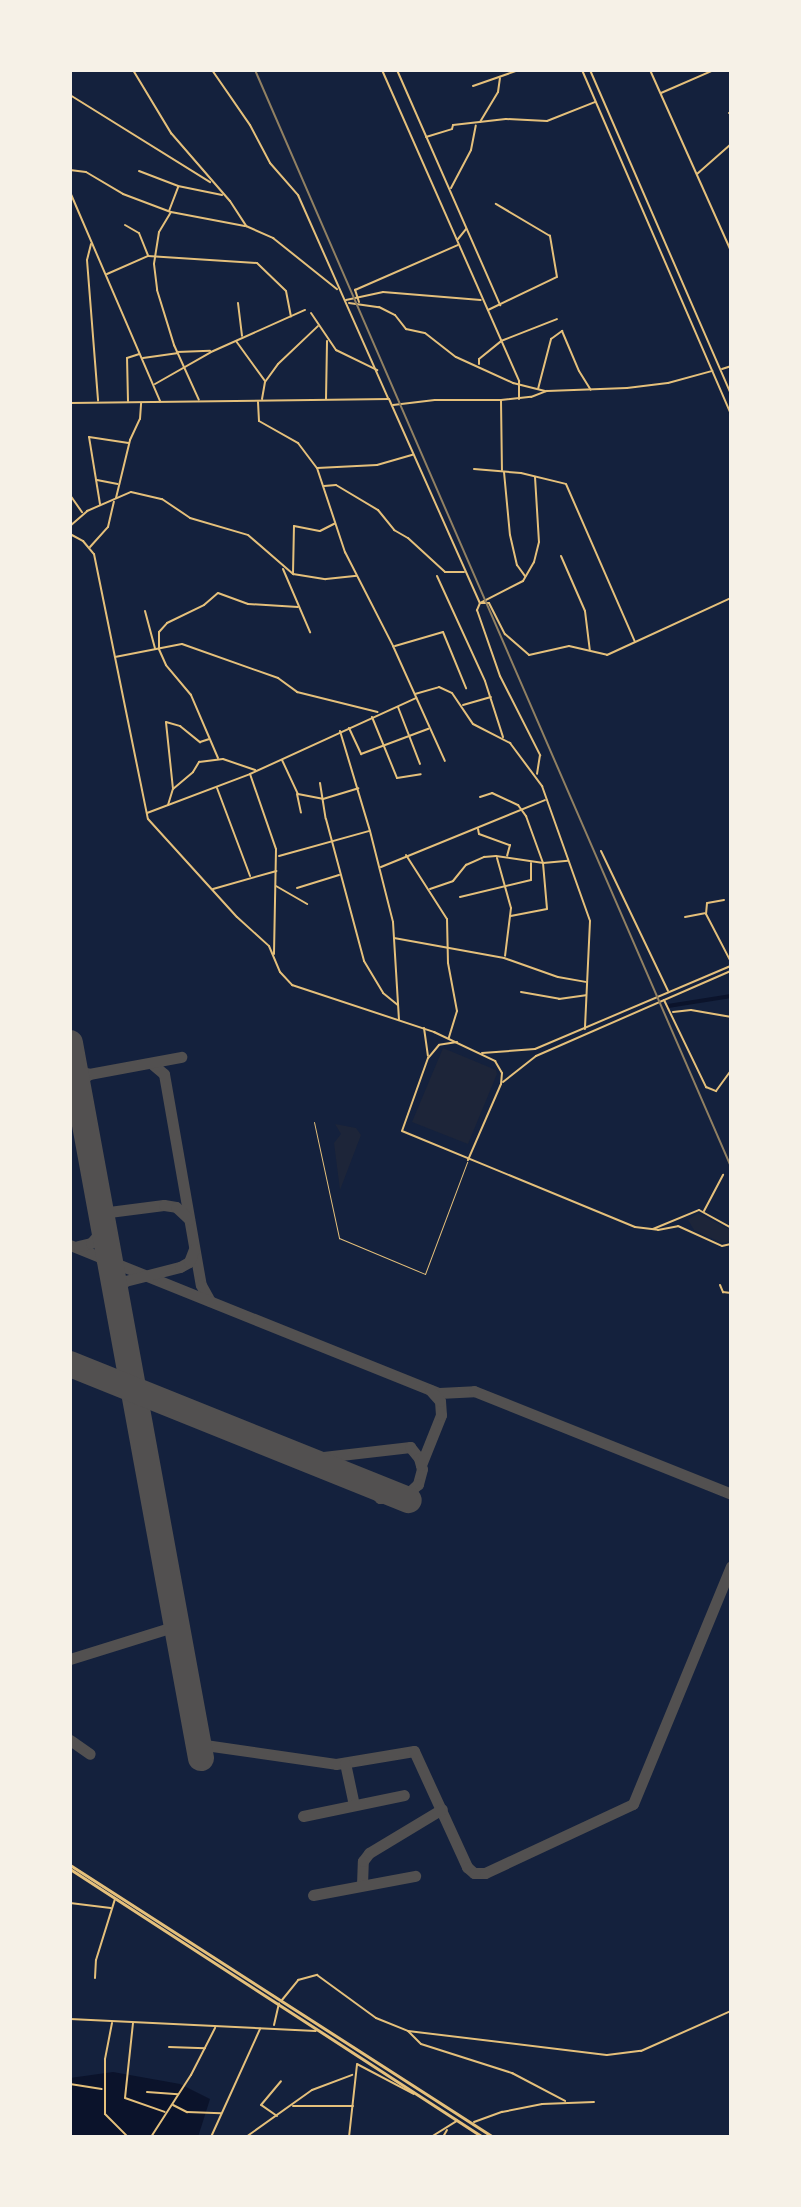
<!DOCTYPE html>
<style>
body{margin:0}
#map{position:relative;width:801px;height:2207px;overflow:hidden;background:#14213d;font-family:Poppins,sans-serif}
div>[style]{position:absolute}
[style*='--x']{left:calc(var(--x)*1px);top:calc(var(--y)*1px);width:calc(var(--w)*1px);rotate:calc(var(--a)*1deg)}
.green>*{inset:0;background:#1d2539}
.water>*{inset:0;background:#0b132b}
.canal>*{height:4px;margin:-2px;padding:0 2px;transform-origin:2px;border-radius:2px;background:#0b132b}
.taxiway>*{height:11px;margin:-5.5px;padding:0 5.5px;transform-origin:5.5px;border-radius:5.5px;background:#525050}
.runway>*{height:26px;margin:-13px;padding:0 13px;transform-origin:13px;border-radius:13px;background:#525050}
.service>*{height:1px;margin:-0.5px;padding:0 0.5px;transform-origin:0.5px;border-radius:0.5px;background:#e5c07b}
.minor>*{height:2px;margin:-1px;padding:0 1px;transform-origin:1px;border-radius:1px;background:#e5c07b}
.tertiary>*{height:2px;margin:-1px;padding:0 1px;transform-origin:1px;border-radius:1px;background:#e5c07b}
.secondary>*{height:2px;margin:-1px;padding:0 1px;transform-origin:1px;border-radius:1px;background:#e5c07b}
.trunk>*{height:3px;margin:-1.5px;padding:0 1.5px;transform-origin:1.5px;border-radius:1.5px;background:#e5c07b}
.rail>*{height:2px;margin:-1px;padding:0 1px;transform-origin:1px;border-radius:1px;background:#918062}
span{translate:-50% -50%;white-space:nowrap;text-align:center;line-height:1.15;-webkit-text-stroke:6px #f6f1e7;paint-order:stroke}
.frame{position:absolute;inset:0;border:72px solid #f6f1e7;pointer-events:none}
</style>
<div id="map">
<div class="green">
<div style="clip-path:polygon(443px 1048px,496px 1070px,497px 1074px,468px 1144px,412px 1122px)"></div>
<div style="clip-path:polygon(335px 1124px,356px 1128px,361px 1135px,340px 1190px,334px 1143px,341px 1134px)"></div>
<div style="clip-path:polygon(698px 1213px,730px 1230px,731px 1241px,722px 1243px,694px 1230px,688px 1220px)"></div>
</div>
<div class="water">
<div style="clip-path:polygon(113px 2072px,180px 2084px,210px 2099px,198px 2137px,70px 2137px,70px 2078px)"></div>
</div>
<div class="canal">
<div style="--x:668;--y:1006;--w:64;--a:-9"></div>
</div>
<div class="taxiway">
<div style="--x:74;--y:1062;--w:11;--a:56"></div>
<div style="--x:80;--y:1071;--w:9;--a:18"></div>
<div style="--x:89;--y:1074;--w:10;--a:143"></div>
<div style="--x:81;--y:1080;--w:13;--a:99"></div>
<div style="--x:151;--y:1063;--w:17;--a:40"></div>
<div style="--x:164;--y:1074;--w:214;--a:80.1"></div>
<div style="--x:201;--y:1285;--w:18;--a:61"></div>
<div style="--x:89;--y:1074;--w:94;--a:-10.5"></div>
<div style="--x:97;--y:1191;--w:15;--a:74"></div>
<div style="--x:101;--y:1205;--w:11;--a:41"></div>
<div style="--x:109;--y:1212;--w:55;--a:-7.3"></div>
<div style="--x:164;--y:1205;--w:12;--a:9"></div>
<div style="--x:176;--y:1207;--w:18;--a:43"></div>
<div style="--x:70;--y:1245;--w:398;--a:21.9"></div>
<div style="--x:439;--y:1393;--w:35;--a:-3"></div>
<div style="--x:474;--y:1391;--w:277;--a:21.8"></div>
<div style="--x:78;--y:1246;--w:13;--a:-13"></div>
<div style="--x:91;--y:1243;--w:28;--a:-49"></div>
<div style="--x:101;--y:1259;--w:23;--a:59"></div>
<div style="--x:117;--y:1300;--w:12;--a:-81"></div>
<div style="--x:119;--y:1288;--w:9;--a:-49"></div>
<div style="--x:125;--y:1281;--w:57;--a:-14.3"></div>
<div style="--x:180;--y:1267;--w:10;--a:-29"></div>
<div style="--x:189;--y:1262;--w:14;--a:-69"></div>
<div style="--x:306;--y:1459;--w:105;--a:-6.6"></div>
<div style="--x:410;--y:1447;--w:14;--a:51"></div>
<div style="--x:419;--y:1458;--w:11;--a:75"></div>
<div style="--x:422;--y:1469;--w:16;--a:105"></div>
<div style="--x:418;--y:1484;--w:21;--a:137"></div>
<div style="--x:403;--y:1498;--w:23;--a:180"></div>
<div style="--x:380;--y:1498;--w:23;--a:-135"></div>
<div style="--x:421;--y:1465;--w:54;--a:-68.2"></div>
<div style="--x:441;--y:1415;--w:14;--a:-94"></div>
<div style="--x:440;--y:1401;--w:15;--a:-132"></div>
<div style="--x:70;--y:1659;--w:111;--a:-17.3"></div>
<div style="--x:70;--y:1740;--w:24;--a:35"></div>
<div style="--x:198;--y:1744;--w:139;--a:8.2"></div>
<div style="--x:336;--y:1764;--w:79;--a:-9.5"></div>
<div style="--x:414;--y:1751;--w:128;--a:65.4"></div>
<div style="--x:467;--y:1867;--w:9;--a:41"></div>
<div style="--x:474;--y:1873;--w:11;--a:0"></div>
<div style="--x:485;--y:1873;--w:163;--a:-25"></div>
<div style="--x:633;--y:1804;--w:257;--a:-67.6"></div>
<div style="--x:345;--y:1763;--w:43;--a:77.9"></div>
<div style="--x:303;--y:1816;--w:103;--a:-11.7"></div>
<div style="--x:362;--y:1885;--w:24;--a:-88"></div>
<div style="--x:363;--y:1861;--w:10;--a:-53"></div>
<div style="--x:369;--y:1853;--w:85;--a:-31.1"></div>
<div style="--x:313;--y:1895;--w:104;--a:-10.6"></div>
</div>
<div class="runway">
<div style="--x:70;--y:1043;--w:727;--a:79.62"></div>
<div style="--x:70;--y:1364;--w:365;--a:21.9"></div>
</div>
<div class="service">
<div style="--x:314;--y:1122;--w:119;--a:77.8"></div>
<div style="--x:339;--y:1238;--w:93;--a:22.7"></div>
<div style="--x:425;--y:1274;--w:120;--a:-69.4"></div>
</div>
<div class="minor">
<div style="--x:133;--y:70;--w:74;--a:58.9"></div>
<div style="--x:171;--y:133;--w:90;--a:49.1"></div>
<div style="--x:230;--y:201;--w:30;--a:57"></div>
<div style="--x:246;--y:226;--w:30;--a:24"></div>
<div style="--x:273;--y:238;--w:82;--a:38.6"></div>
<div style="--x:212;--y:70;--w:67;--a:55.4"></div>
<div style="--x:250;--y:125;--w:43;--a:62.2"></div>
<div style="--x:270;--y:163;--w:43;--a:48.8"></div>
<div style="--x:298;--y:195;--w:222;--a:66.1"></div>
<div style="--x:382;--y:70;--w:340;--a:66.2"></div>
<div style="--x:519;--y:381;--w:18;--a:90"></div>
<div style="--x:397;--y:70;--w:257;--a:66.3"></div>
<div style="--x:650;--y:70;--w:198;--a:65.9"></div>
<div style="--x:473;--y:86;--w:49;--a:-19.2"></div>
<div style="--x:70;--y:95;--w:165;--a:31.9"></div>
<div style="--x:729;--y:113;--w:2;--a:0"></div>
<div style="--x:480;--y:122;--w:35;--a:-59"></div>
<div style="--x:498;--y:92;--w:14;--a:-82"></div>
<div style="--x:426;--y:137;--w:27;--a:-17"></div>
<div style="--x:452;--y:129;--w:4;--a:-76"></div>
<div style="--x:453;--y:125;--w:53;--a:-6.5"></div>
<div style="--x:506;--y:119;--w:41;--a:2.8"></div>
<div style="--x:547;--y:121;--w:52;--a:-21.6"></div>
<div style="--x:70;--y:170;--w:16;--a:7"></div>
<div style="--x:86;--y:172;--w:43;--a:30.7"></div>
<div style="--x:123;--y:194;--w:51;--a:20.6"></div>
<div style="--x:171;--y:212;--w:75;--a:10.7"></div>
<div style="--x:139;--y:171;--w:42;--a:21"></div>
<div style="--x:178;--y:186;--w:45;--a:11.6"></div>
<div style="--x:697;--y:174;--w:45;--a:-41.4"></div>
<div style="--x:451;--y:188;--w:43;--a:-62.2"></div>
<div style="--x:471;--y:150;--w:25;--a:-79"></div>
<div style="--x:70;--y:192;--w:228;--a:66.7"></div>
<div style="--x:169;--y:211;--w:26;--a:-69"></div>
<div style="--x:171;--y:212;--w:23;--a:121"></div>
<div style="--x:159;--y:232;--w:32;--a:99"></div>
<div style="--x:154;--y:264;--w:26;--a:83"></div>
<div style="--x:157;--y:290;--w:58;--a:72.8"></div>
<div style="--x:174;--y:345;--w:60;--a:65.6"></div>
<div style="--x:125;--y:225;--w:16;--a:30"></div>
<div style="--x:139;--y:233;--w:24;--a:68"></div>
<div style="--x:458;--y:239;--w:13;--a:-51"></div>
<div style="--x:91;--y:244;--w:16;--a:104"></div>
<div style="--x:87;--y:260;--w:141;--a:85.5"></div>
<div style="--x:107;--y:274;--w:45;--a:-23.7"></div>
<div style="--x:148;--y:256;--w:109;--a:3.7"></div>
<div style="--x:257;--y:263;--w:40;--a:44"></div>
<div style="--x:286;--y:291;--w:26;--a:79"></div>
<div style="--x:346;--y:300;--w:38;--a:-12"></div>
<div style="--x:383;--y:292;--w:98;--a:4.7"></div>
<div style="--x:359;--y:302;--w:13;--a:-108"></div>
<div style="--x:355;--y:290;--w:112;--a:-23.6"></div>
<div style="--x:238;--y:303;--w:33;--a:83"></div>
<div style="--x:349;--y:303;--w:30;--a:8"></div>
<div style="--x:379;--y:307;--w:18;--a:27"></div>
<div style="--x:395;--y:315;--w:18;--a:52"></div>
<div style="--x:406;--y:329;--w:19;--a:12"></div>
<div style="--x:425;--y:333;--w:39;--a:38"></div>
<div style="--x:456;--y:357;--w:63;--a:24.5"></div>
<div style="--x:513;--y:383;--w:34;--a:14"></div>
<div style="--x:488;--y:310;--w:76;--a:-25.6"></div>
<div style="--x:557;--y:277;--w:42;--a:-99.7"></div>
<div style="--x:550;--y:236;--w:63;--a:-149.3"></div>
<div style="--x:311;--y:313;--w:45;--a:56"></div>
<div style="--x:336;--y:350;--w:46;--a:26"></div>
<div style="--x:236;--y:341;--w:49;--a:54.1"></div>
<div style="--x:177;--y:352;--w:33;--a:-2"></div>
<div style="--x:143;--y:358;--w:34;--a:-8"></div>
<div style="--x:70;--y:363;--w:12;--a:90"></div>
<div style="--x:479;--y:364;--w:5;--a:-90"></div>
<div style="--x:479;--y:359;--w:28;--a:-39"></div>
<div style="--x:501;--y:341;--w:60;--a:-21.4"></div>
<div style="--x:722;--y:369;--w:9;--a:-18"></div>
<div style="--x:155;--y:384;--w:64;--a:-29.7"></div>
<div style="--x:211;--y:352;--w:103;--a:-24.1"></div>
<div style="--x:538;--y:389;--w:52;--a:-75.4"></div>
<div style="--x:551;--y:339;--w:14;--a:-36"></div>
<div style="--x:562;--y:331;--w:43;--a:67"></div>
<div style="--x:579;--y:371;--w:22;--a:58"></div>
<div style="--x:262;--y:399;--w:17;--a:-80"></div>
<div style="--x:265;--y:382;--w:22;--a:-54"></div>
<div style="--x:278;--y:364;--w:55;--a:-43.5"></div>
<div style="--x:326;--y:399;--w:58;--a:-89"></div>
<div style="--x:128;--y:401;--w:43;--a:-91.3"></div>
<div style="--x:127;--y:358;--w:13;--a:-18"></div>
<div style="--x:501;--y:401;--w:69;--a:89.2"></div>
<div style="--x:258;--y:402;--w:19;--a:87"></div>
<div style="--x:259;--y:421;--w:45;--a:29.4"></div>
<div style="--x:298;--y:443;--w:31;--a:53"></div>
<div style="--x:317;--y:468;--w:89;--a:71.6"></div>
<div style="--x:345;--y:552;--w:106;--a:62.9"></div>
<div style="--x:393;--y:646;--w:126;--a:65.7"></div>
<div style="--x:393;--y:405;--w:42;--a:-6.8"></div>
<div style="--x:435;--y:400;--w:66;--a:0"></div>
<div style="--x:501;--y:400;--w:30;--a:-6"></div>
<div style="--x:531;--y:397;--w:17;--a:-21"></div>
<div style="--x:547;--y:391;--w:80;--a:-2.1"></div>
<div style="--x:627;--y:388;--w:41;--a:-7"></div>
<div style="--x:668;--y:383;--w:46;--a:-15.3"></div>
<div style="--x:317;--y:468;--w:60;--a:-2.9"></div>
<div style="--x:377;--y:465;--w:37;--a:-16"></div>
<div style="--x:474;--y:469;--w:47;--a:4.9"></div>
<div style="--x:521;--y:473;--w:46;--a:13.7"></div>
<div style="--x:566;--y:484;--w:172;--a:66.4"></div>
<div style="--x:504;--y:472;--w:63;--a:84.6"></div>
<div style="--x:510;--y:535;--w:31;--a:77"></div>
<div style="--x:517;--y:565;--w:14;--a:54"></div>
<div style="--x:535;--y:477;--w:65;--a:86.5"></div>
<div style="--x:539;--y:542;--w:21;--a:104"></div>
<div style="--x:534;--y:562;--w:22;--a:120"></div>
<div style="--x:523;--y:581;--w:48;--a:152.9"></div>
<div style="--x:480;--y:603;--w:8;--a:113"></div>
<div style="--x:477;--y:610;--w:70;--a:70.8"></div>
<div style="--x:500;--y:676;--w:89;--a:63.1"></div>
<div style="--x:540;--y:755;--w:19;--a:99"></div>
<div style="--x:97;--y:480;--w:21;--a:11"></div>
<div style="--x:324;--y:486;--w:12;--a:-5"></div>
<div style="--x:336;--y:485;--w:49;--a:30.8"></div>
<div style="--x:378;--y:510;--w:26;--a:51"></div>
<div style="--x:394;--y:530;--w:16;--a:30"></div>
<div style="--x:408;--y:538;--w:50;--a:42.6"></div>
<div style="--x:445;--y:572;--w:19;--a:0"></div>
<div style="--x:70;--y:495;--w:21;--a:55"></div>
<div style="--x:116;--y:498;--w:60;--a:-76.4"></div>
<div style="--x:130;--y:440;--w:23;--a:-65"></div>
<div style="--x:140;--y:419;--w:16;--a:-86"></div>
<div style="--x:100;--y:504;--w:68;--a:-99.3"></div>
<div style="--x:89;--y:437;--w:40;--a:8.5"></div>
<div style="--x:70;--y:526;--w:23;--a:-41"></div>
<div style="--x:87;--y:511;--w:48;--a:-23.4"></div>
<div style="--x:131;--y:492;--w:32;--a:13"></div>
<div style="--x:162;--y:499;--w:34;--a:34"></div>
<div style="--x:190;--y:518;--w:60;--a:16.3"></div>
<div style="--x:248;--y:535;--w:60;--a:40.9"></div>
<div style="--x:293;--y:574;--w:33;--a:9"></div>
<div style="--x:326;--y:579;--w:31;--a:-6"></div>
<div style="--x:90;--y:547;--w:27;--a:-48"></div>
<div style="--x:108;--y:527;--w:26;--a:-77"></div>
<div style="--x:561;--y:556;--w:60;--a:66.4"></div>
<div style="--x:585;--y:611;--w:39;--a:83"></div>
<div style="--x:283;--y:569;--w:69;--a:66.8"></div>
<div style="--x:293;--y:573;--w:47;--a:-88.8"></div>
<div style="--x:294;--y:526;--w:26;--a:11"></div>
<div style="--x:320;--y:531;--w:16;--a:-27"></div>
<div style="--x:437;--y:576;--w:115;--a:65.4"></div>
<div style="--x:485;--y:681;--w:59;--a:72.2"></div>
<div style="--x:145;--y:611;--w:39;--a:75"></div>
<div style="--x:395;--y:646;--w:50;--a:-16.3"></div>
<div style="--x:443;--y:632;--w:61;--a:67.7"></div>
<div style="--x:115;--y:657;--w:68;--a:-11"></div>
<div style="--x:182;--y:644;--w:102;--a:19.5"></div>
<div style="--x:278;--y:678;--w:24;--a:36"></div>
<div style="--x:297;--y:692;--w:83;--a:13.9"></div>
<div style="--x:415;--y:694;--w:25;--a:-16"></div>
<div style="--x:439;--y:687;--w:14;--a:25"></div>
<div style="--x:452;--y:693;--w:37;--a:56"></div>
<div style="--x:473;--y:724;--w:42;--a:27.2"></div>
<div style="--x:510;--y:743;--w:54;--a:53.3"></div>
<div style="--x:542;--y:786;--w:143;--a:70.4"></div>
<div style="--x:590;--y:921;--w:108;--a:92.7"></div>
<div style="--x:463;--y:705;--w:29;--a:-16"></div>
<div style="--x:398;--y:707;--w:61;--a:68.9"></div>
<div style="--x:372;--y:717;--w:66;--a:67.7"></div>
<div style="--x:397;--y:778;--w:24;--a:-9"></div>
<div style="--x:349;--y:728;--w:29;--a:65"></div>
<div style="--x:361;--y:754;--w:72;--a:-20.5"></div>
<div style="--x:340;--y:731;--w:104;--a:73.3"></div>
<div style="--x:370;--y:831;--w:94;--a:75.8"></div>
<div style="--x:393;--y:922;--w:98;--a:86.5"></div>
<div style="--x:218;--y:758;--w:69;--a:-113.2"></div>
<div style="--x:191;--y:695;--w:39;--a:-130"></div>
<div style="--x:166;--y:665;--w:17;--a:-114"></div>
<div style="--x:159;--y:649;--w:17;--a:-90"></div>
<div style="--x:159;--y:632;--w:12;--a:-48"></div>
<div style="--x:167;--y:623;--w:41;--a:-25.9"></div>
<div style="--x:204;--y:605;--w:18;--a:-41"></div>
<div style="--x:218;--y:593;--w:32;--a:20"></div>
<div style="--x:248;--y:604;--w:50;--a:3.4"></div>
<div style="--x:282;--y:760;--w:38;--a:65"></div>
<div style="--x:298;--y:794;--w:25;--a:11"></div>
<div style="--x:323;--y:799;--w:37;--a:-17"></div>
<div style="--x:250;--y:774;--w:79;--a:70.9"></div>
<div style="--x:276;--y:849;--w:105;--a:91.1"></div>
<div style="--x:320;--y:783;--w:36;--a:81"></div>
<div style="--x:326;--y:819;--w:147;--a:75"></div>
<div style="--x:364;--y:961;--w:37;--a:59"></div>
<div style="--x:383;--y:993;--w:19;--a:39"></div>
<div style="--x:217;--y:788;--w:94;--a:69.4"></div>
<div style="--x:173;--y:789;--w:67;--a:-96"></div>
<div style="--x:166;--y:722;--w:15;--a:16"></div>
<div style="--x:180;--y:726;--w:26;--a:39"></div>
<div style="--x:200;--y:742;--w:9;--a:-18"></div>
<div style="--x:297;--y:794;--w:19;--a:78"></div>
<div style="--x:480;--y:797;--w:13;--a:-18"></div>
<div style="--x:492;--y:793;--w:29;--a:25"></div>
<div style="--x:518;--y:805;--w:14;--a:54"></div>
<div style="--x:526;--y:816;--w:50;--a:70.1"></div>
<div style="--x:543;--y:863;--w:46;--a:85"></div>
<div style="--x:547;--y:909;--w:37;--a:169"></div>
<div style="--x:168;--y:805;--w:17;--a:-73"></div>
<div style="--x:173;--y:789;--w:26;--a:-40"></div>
<div style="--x:193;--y:772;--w:12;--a:-59"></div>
<div style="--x:199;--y:762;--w:24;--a:-7"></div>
<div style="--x:223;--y:759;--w:34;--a:19"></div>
<div style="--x:147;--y:813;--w:110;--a:-20.7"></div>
<div style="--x:250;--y:774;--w:183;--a:-24.6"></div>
<div style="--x:478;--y:829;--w:5;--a:79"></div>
<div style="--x:479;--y:834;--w:33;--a:20"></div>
<div style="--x:510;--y:845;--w:11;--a:105"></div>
<div style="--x:601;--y:851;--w:155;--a:64.4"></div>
<div style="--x:406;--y:855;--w:76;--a:57.4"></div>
<div style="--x:447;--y:919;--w:44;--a:88.7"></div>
<div style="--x:448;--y:963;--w:49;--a:79.4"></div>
<div style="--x:457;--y:1011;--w:28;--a:107"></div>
<div style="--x:279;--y:856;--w:93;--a:-15.5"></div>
<div style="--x:497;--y:858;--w:52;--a:74.4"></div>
<div style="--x:511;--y:908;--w:48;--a:97.1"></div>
<div style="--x:381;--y:867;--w:177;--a:-22.2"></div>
<div style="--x:276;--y:886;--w:36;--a:30"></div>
<div style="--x:297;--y:888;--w:44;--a:-17.2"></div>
<div style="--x:213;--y:889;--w:66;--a:-15.9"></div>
<div style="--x:430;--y:889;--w:24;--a:-19"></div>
<div style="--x:453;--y:881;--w:21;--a:-51"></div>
<div style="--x:466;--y:865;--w:20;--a:-24"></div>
<div style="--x:484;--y:857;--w:12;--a:-5"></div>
<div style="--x:496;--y:856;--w:48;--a:8.5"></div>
<div style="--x:543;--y:863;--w:25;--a:-5"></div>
<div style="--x:460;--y:897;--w:73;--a:-13.5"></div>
<div style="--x:531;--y:880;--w:17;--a:-90"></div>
<div style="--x:724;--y:900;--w:17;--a:170"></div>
<div style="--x:707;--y:903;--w:11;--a:95"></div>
<div style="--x:706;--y:914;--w:54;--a:62.5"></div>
<div style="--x:685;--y:917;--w:20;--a:-11"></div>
<div style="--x:394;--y:938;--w:112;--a:10.3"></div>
<div style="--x:504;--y:958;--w:57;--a:19.4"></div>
<div style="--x:558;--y:977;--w:28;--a:10"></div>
<div style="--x:521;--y:992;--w:39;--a:10"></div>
<div style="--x:559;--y:999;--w:27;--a:-8"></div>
<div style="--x:664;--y:1000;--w:97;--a:64.2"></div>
<div style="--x:706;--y:1087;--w:11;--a:22"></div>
<div style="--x:716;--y:1091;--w:26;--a:-54"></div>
<div style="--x:673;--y:1012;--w:18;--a:-6"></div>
<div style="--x:691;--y:1010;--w:41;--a:9.9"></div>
<div style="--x:704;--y:1211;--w:41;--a:-62.2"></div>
<div style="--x:720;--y:1285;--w:8;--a:67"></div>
<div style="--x:723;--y:1292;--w:8;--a:7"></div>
<div style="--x:70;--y:1903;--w:41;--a:7"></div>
<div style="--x:95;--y:1978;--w:18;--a:-87"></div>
<div style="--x:96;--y:1960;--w:64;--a:-72.7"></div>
<div style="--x:70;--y:2019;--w:246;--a:2.8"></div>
<div style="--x:112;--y:2023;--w:37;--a:101"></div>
<div style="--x:105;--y:2059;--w:55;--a:90"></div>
<div style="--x:105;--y:2114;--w:33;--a:45"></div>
<div style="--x:133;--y:2023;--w:75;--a:96.1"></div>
<div style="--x:125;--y:2098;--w:42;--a:19.3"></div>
<div style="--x:274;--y:2025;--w:22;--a:-77"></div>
<div style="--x:408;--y:2031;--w:18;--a:45"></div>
<div style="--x:421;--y:2044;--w:96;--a:17.7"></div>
<div style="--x:512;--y:2073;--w:60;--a:27.8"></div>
<div style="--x:169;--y:2047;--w:36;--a:2"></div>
<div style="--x:70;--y:2084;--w:32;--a:9"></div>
<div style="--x:147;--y:2092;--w:31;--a:4"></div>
<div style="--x:173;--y:2105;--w:16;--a:27"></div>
<div style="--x:187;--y:2112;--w:34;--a:2"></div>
<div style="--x:293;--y:2106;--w:60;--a:0"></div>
<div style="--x:277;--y:2116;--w:19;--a:-145"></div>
<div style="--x:261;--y:2105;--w:31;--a:-50"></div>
<div style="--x:474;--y:2122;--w:30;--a:-20"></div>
<div style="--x:502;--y:2112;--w:41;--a:-11.3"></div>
<div style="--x:542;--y:2104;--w:52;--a:-2.2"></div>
<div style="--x:151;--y:2137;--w:74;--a:-57.2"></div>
<div style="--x:191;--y:2075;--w:53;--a:-62.9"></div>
<div style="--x:211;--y:2137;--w:119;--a:-65.6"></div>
<div style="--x:246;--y:2137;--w:81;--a:-35.5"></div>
<div style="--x:312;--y:2090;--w:43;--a:-20.6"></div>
<div style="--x:349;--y:2137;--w:73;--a:-83.7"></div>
<div style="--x:357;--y:2064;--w:64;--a:27.8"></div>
<div style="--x:431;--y:2137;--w:31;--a:-32"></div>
<div style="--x:443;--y:2137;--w:8;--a:-60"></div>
</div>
<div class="tertiary">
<div style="--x:661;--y:93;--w:58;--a:-23.5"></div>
<div style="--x:70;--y:403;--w:319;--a:-0.7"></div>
<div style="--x:389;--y:399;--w:223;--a:66"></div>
<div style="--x:480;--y:603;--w:9;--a:0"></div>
<div style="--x:489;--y:603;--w:35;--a:63"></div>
<div style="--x:505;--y:634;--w:32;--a:41"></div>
<div style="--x:529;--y:655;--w:41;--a:-12.7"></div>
<div style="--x:569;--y:646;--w:39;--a:13"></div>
<div style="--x:607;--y:655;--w:136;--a:-24.7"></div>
<div style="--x:282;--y:2000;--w:26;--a:-51"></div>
<div style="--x:298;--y:1980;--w:20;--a:-15"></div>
<div style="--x:317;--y:1975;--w:73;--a:36.1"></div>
<div style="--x:376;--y:2018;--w:35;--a:22"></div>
<div style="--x:408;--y:2031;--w:200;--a:6.9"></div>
<div style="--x:607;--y:2055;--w:34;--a:-7"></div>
<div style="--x:641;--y:2051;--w:98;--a:-24"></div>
</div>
<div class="secondary">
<div style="--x:582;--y:70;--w:375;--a:66.6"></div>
<div style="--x:590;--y:70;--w:353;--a:66.5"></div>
<div style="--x:70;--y:534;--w:15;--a:28"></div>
<div style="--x:83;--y:541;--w:17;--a:50"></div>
<div style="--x:94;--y:554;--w:270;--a:78.5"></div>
<div style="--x:148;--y:819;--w:132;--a:47.8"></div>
<div style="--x:237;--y:917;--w:43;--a:42.2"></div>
<div style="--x:269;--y:946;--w:28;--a:67"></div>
<div style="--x:280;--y:972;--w:18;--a:47"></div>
<div style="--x:292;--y:985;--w:150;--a:18.3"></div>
<div style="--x:434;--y:1032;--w:68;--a:25.4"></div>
<div style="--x:495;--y:1061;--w:14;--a:60"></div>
<div style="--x:502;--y:1073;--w:11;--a:95"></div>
<div style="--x:501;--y:1084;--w:83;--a:113.5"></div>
<div style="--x:424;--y:1028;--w:28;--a:82"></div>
<div style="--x:457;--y:1042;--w:18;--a:171"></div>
<div style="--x:439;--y:1045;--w:17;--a:130"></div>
<div style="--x:428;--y:1058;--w:77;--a:109.6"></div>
<div style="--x:402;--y:1131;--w:252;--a:22.4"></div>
<div style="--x:635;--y:1227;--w:23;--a:7"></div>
<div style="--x:658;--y:1230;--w:20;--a:-11"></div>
<div style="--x:678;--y:1226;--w:48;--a:24.4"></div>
<div style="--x:722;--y:1246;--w:9;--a:-13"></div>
<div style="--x:482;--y:1053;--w:53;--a:-4.3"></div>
<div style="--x:535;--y:1049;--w:213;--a:-23"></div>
<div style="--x:503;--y:1082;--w:42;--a:-38.2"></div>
<div style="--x:536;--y:1056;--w:213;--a:-23.6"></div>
<div style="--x:653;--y:1229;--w:50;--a:-22.4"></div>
<div style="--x:699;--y:1210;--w:37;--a:29"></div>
</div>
<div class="trunk">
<div style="--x:70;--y:1865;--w:503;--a:32.74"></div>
<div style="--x:70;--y:1869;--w:492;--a:33"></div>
</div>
<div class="rail">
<div style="--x:255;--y:70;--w:1196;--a:66.54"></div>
</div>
<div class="frame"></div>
</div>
